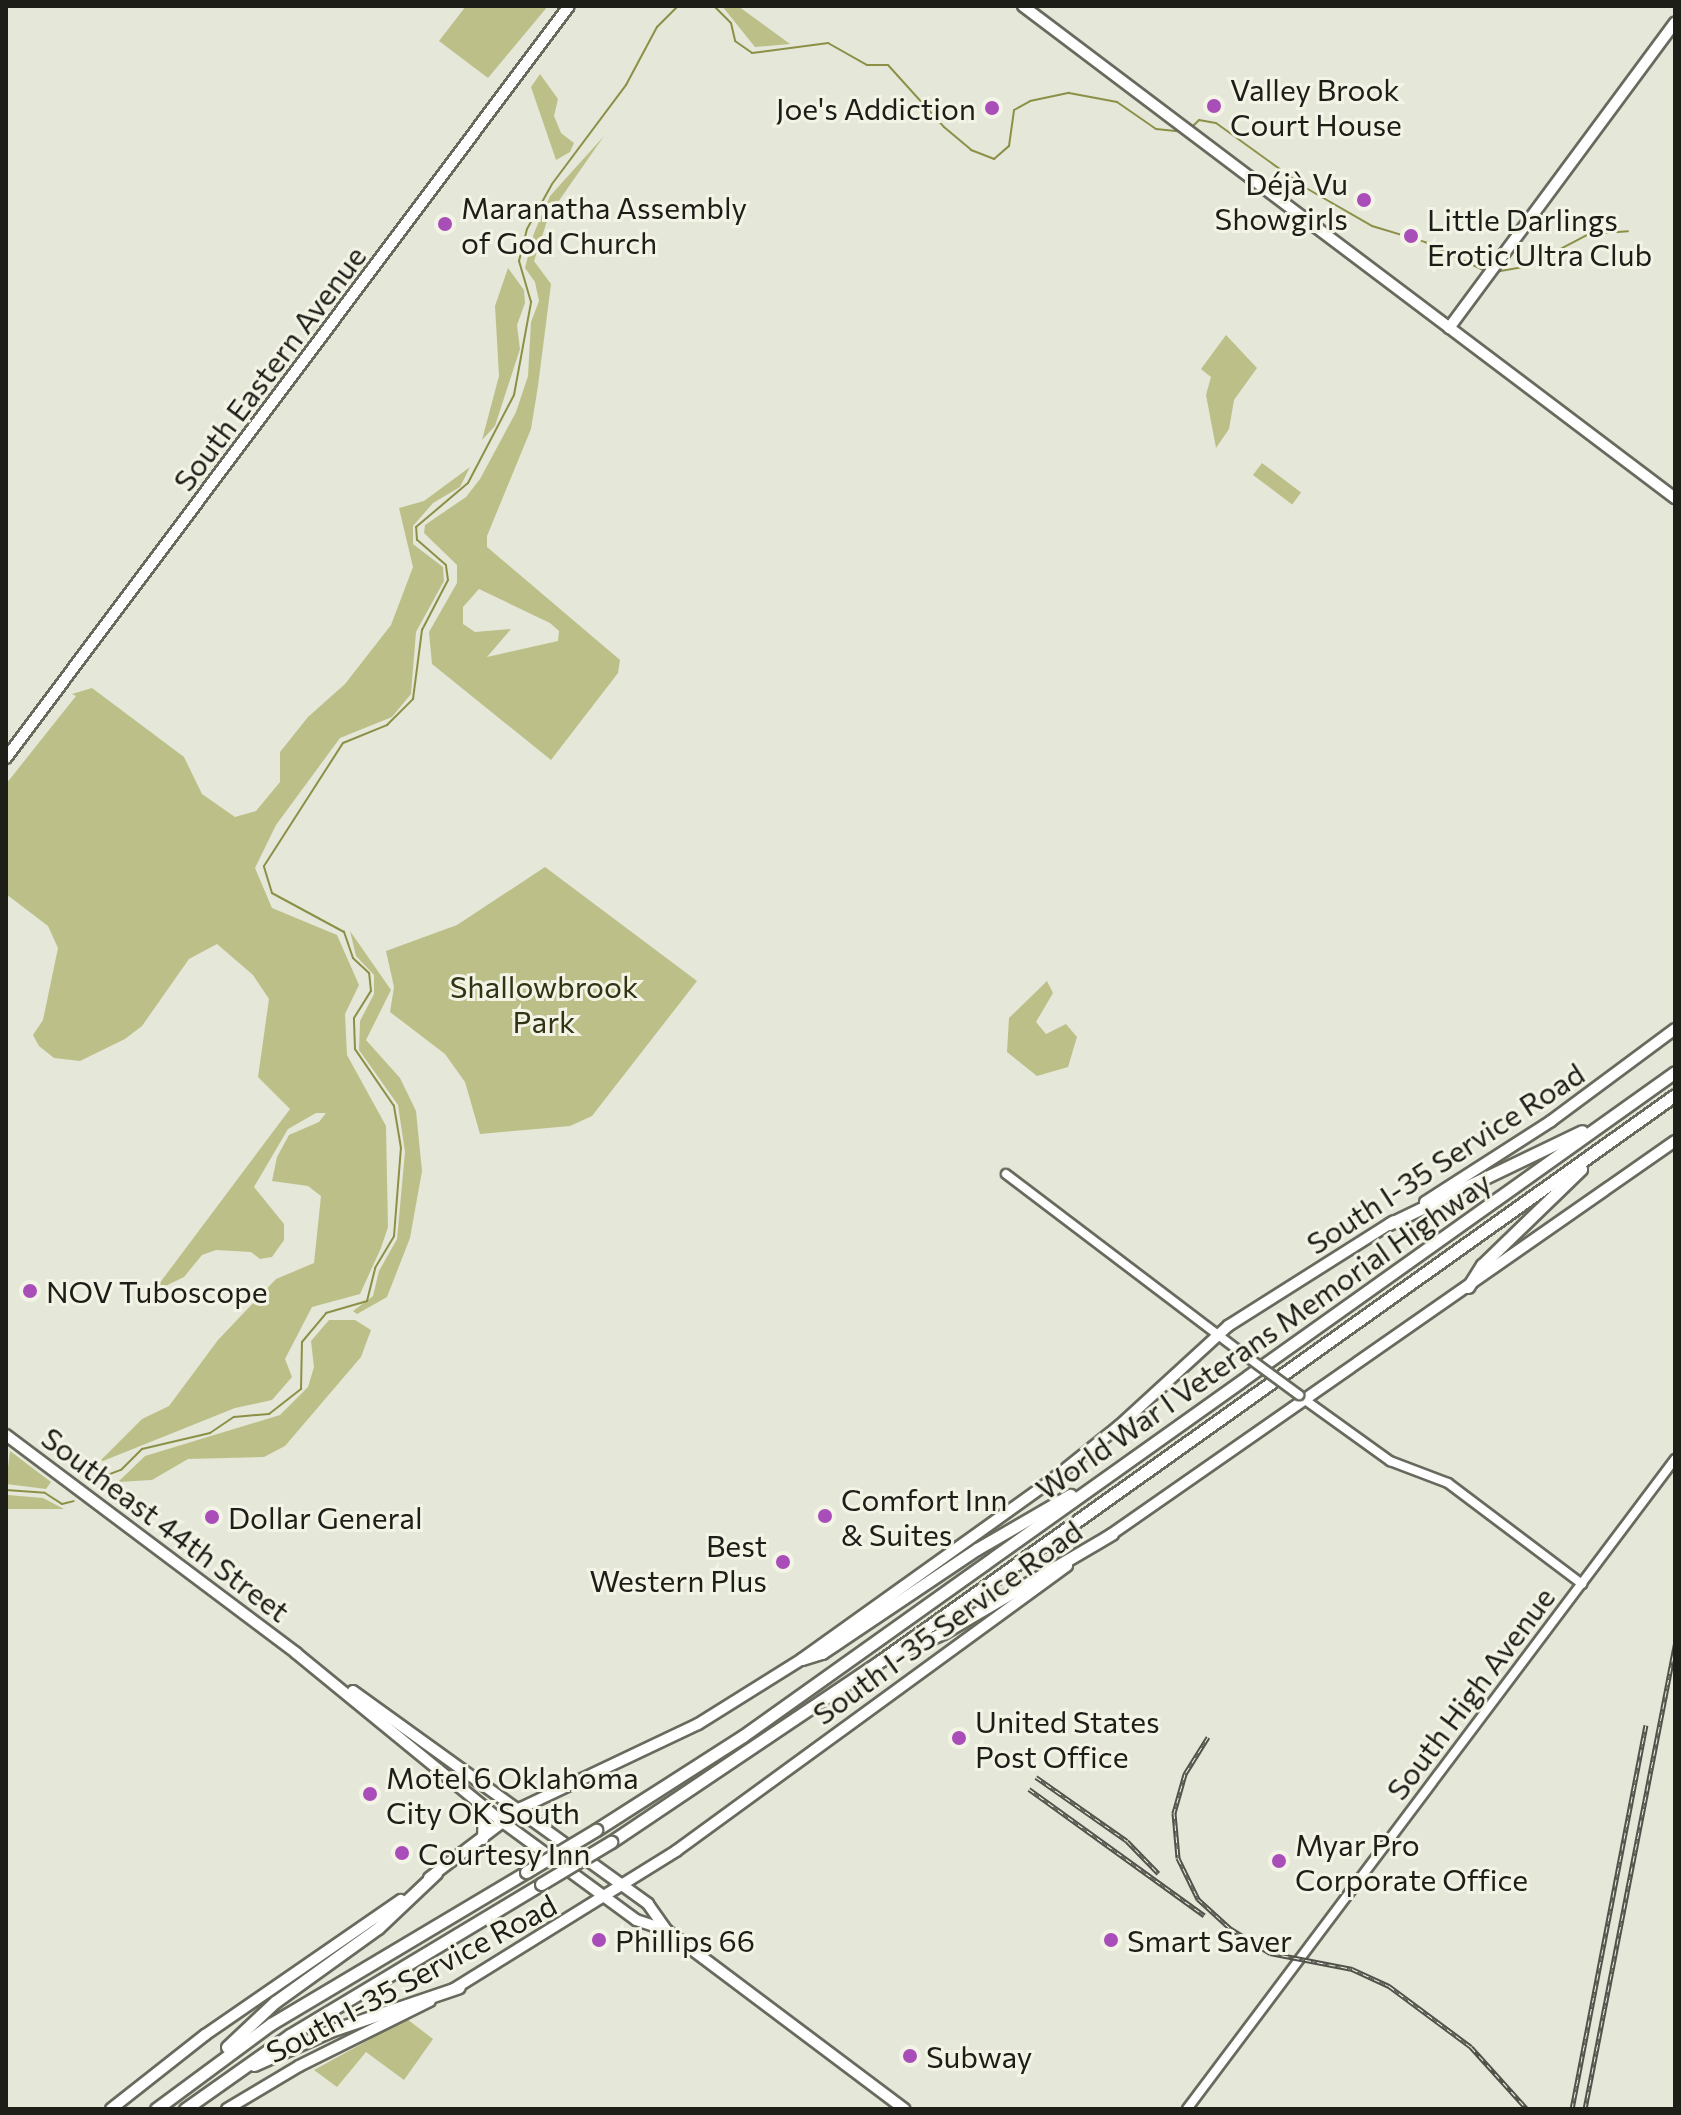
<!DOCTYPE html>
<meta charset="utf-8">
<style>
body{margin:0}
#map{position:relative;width:1681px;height:2115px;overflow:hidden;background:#e5e7d9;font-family:Commissioner,sans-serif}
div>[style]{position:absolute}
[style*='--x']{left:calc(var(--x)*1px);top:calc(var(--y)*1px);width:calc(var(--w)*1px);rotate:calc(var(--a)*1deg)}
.green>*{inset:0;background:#bcc088;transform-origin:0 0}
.stream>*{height:2px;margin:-1px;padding:0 1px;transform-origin:1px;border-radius:1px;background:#8c9046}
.roads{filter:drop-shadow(2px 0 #696a5e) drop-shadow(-2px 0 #696a5e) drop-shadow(0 2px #696a5e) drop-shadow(0 -2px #696a5e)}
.minor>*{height:8px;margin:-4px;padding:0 4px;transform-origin:4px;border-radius:4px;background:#fff}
.major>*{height:10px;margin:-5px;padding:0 5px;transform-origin:5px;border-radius:5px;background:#fff}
.highway>*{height:11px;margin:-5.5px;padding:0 5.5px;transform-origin:5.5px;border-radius:5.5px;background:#fff}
.rail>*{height:5px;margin-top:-2.5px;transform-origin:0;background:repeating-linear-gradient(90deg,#f3f4e6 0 6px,#52524b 0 12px);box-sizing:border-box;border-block:2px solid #52524b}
.bridges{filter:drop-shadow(2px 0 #696a5e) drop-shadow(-2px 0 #696a5e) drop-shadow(0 2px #696a5e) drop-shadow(0 -2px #696a5e)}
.minor-bridge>*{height:8px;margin:-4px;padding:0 4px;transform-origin:4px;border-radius:4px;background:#fff}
.highway-bridge>*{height:11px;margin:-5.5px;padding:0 5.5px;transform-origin:5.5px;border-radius:5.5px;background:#fff}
.dots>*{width:22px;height:22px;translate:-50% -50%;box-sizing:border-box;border:4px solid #f3f4e6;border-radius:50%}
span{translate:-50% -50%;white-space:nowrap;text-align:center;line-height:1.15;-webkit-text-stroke:6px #f3f4e6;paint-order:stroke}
.poi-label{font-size:30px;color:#1e1e19}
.left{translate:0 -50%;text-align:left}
.right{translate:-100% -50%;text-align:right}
.street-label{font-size:30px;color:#1e1e19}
.park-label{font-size:30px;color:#313312}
.frame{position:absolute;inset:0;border:8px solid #1e1e19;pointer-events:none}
</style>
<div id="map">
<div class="green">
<div style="clip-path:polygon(466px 6px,548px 6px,488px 78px,439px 41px)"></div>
<div style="clip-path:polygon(722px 6px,738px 6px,790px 44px,755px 47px)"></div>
<div style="clip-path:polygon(540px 74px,558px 99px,554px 116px,561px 133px,574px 143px,570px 152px,556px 160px,531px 87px)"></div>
<div style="clip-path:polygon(evenodd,604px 136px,549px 215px,534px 261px,551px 284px,538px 386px,531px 429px,487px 536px,487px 547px,620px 660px,618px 673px,551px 760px,432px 664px,429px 632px,457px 583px,457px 565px,424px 533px,425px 525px,466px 497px,480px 479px,516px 412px,528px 376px,531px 322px,539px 301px,535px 282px,525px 268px,534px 233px,550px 196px,604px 136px,479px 589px,550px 623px,559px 631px,558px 641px,487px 657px,511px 629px,475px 632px,463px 624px,463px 607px,479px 589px)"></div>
<div style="clip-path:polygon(508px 268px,524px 290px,525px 303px,517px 325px,520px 349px,495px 426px,482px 440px,499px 376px,495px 306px)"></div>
<div style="clip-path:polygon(1226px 335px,1257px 368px,1234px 400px,1229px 429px,1216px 448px,1206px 395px,1211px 377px,1201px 369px)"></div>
<div style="left:1262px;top:463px;width:49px;height:15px;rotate:37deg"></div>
<div style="clip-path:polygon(470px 467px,460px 487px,433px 503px,413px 526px,413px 544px,443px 567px,444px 581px,416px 632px,411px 694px,392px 717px,340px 738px,276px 825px,255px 868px,272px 908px,337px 935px,359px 985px,345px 1014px,347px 1055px,386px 1126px,388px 1227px,381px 1248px,360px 1294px,312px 1307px,285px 1359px,292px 1377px,272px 1400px,235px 1408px,98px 1463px,142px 1419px,169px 1406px,218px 1340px,276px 1279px,314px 1263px,321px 1196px,308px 1186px,272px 1181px,277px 1157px,289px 1135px,319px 1122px,326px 1113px,316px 1113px,288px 1129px,254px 1187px,284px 1224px,284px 1240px,272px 1257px,260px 1259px,251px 1252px,216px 1250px,202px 1255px,184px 1277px,153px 1292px,290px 1109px,258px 1077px,269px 999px,253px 975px,217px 944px,189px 959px,142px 1026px,125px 1039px,80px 1061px,54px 1058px,39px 1046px,33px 1035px,43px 1020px,58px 948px,48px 926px,6px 894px,6px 784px,76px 696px,72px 694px,92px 688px,184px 757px,202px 794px,235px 817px,256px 811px,280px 782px,280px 752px,308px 717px,345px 684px,391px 625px,413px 567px,399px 508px,424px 501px)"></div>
<div style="clip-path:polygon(545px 867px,697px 981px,592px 1116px,570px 1126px,480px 1134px,465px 1082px,445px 1054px,390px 1012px,394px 987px,386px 951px,457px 925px)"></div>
<div style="clip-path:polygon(350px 931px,391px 990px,366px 1040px,400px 1078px,416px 1111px,422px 1171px,410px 1238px,387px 1297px,357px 1314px,353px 1311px,373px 1296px,379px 1271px,397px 1239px,405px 1152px,398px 1105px,359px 1050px,360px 1021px,374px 994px,374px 975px,356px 956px)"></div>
<div style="clip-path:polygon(1047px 981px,1053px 993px,1036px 1022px,1046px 1034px,1066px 1024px,1077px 1037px,1068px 1067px,1037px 1076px,1007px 1052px,1009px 1018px)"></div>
<div style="clip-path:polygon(329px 1320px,355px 1320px,371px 1330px,361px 1357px,285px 1446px,264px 1457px,188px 1459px,152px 1480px,118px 1482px,145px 1456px,280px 1415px,308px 1387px,314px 1367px,311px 1341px)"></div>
<div style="clip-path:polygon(10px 1451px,51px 1482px,46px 1489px,6px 1484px)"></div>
<div style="clip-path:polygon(8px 1495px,43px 1498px,64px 1509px,6px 1509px)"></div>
<div style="clip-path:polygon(407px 2019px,433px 2039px,404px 2080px,366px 2052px,337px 2087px,314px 2070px)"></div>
</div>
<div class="stream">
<div style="--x:714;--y:6;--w:24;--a:45"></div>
<div style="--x:731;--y:23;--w:18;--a:77"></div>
<div style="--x:735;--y:41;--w:21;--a:35"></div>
<div style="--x:752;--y:53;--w:77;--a:-7.5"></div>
<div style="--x:828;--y:43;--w:45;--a:29.4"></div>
<div style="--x:867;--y:65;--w:21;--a:0"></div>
<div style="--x:888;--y:65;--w:84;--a:47.9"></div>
<div style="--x:944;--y:127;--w:35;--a:40"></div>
<div style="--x:971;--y:150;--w:25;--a:21"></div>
<div style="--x:994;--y:159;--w:20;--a:-41"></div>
<div style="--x:1009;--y:146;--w:36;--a:-82"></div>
<div style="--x:1014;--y:110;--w:18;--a:-29"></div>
<div style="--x:1030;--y:101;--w:40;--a:-12"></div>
<div style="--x:1069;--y:93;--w:49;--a:10.6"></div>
<div style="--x:1117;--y:102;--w:47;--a:34.7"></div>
<div style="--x:1156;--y:129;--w:27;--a:6"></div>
<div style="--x:1192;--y:127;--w:10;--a:-45"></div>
<div style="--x:1199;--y:120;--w:17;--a:10"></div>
<div style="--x:1216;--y:123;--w:111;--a:35.8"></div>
<div style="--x:1306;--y:188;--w:76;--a:29.9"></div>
<div style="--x:1372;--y:226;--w:55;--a:16.8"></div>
<div style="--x:1425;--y:242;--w:67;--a:25.8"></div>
<div style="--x:1495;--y:272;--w:34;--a:-10"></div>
<div style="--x:1528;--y:266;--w:69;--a:-27.7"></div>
<div style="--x:1589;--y:234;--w:39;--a:-4"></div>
<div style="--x:89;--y:1482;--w:34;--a:-21"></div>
<div style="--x:121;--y:1470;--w:30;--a:-45"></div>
<div style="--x:142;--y:1449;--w:70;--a:-13.2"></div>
<div style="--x:210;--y:1433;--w:29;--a:-34"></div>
<div style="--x:234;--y:1417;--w:35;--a:-5"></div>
<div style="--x:269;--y:1414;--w:41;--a:-38"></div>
<div style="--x:301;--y:1389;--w:47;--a:-88.8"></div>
<div style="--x:302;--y:1342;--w:38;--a:-50"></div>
<div style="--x:326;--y:1313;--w:43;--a:-16.3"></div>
<div style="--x:367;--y:1301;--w:34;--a:-76"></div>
<div style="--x:375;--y:1268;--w:37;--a:-59"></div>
<div style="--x:394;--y:1236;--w:88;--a:-85.5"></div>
<div style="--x:401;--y:1148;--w:43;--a:-99.5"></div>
<div style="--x:394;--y:1106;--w:69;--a:-124.4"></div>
<div style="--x:355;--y:1049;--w:31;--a:-92"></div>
<div style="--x:354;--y:1018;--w:32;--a:-58"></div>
<div style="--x:371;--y:991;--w:18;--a:-96"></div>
<div style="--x:369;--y:973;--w:22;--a:-137"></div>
<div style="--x:353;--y:958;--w:28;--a:-109"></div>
<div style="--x:344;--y:932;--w:82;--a:-151.6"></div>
<div style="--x:272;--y:893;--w:28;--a:-107"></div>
<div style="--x:264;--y:866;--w:146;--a:-57.3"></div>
<div style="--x:343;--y:743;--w:48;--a:-22.2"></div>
<div style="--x:387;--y:725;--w:37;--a:-45"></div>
<div style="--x:413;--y:699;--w:70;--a:-82.6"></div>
<div style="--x:422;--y:630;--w:56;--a:-62.5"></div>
<div style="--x:448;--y:580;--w:15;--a:-98"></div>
<div style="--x:446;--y:565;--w:38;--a:-139"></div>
<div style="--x:417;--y:540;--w:13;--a:-94"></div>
<div style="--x:416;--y:527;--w:68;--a:-40.2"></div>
<div style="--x:468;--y:483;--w:99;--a:-62.4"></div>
<div style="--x:514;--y:395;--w:95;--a:-79.6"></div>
<div style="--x:531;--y:302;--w:43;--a:-106.3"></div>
<div style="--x:519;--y:261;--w:33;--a:-76"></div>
<div style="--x:527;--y:229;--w:51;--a:-60.9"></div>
<div style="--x:552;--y:184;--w:124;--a:-53.2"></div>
<div style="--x:626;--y:85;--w:66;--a:-61.9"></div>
<div style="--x:657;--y:27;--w:30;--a:-45"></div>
<div style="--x:6;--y:1490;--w:39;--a:4"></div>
<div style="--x:45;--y:1493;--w:20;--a:33"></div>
<div style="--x:62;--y:1504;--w:12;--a:-14"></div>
</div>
<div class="roads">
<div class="minor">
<div style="--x:1006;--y:1174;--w:301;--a:37.2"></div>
<div style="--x:1301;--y:1397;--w:110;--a:35.7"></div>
<div style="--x:1390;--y:1461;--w:62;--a:20.8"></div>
<div style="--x:1448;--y:1483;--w:168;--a:37"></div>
<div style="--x:1187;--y:2109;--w:813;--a:-53.1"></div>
</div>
<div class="major">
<div style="--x:1023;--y:6;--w:817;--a:37.04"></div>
<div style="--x:1449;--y:328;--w:380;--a:-53.5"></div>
<div style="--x:6;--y:758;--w:939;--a:-53.18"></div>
<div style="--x:1425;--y:1202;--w:150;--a:-32.7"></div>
<div style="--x:1551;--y:1121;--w:154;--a:-36.6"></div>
<div style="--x:6;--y:1435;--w:363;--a:36.9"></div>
<div style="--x:296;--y:1653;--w:269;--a:39.3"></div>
<div style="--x:504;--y:1823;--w:164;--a:36.3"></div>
<div style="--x:636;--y:1920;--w:32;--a:18"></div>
<div style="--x:1106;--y:1538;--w:694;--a:-34.9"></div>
<div style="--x:353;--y:1691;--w:364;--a:35.8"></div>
<div style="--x:648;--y:1904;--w:32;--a:55"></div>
<div style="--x:666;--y:1930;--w:298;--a:36.9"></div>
<div style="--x:483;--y:1839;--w:31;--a:-88"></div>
<div style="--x:429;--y:1878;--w:116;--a:-37.3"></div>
<div style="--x:521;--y:1808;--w:196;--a:-25.4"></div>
<div style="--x:698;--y:1724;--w:123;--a:-32"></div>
<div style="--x:802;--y:1659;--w:302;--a:-35.6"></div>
<div style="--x:1048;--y:1483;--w:91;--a:-38.8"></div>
<div style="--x:1119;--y:1426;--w:148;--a:-42.5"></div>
<div style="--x:1228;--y:1326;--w:196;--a:-32.3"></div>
<div style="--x:452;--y:1990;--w:264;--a:-31.8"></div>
<div style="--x:676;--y:1851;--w:484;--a:-36.1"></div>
<div style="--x:111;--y:2109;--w:120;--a:-38.2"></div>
<div style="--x:205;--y:2035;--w:238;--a:-34.6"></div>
<div style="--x:227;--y:2109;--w:84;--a:-30.8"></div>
<div style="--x:299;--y:2066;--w:146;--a:-26.4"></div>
</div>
<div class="highway">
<div style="--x:1389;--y:1224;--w:214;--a:-25.7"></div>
<div style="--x:1468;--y:1287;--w:26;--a:-58"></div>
<div style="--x:1482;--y:1265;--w:138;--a:-44.1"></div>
<div style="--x:902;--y:1652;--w:45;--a:-24.9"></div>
<div style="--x:943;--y:1633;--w:196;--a:-30.4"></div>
<div style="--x:802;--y:1659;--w:21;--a:-17"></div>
<div style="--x:822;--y:1653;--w:187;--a:-33.9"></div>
<div style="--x:977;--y:1549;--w:108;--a:-30.1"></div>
<div style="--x:596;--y:1830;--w:174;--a:-32.6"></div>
<div style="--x:743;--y:1736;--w:1144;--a:-35.47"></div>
<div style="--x:611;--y:1842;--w:323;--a:-33.9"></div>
<div style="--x:879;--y:1662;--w:977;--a:-35.46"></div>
<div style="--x:227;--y:2047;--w:66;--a:-43.2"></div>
<div style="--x:275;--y:2002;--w:127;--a:-35.7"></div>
<div style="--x:378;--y:1928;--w:80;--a:-43.5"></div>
<div style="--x:254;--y:2065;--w:83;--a:-24.1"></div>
<div style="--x:330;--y:2031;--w:136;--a:-18.8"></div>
<div style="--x:156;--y:2109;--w:143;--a:-36.5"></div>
<div style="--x:271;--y:2024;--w:297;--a:-30.8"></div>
<div style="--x:185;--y:2109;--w:128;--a:-35.2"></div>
<div style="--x:290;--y:2035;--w:293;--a:-31"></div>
</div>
</div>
<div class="rail">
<div style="--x:1208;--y:1737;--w:44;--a:121.9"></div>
<div style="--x:1185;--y:1774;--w:41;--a:105.8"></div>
<div style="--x:1174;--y:1813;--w:45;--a:84.9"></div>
<div style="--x:1178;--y:1858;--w:46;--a:64"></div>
<div style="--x:1198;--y:1899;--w:45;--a:42.3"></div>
<div style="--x:1231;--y:1929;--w:46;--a:31.6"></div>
<div style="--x:1270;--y:1953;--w:84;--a:11"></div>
<div style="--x:1352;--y:1969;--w:41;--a:24.7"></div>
<div style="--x:1389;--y:1986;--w:102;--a:36.6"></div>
<div style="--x:1471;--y:2047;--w:84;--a:47.9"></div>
<div style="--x:1036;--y:1777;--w:111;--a:35.1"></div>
<div style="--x:1127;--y:1841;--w:45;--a:45.9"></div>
<div style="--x:1029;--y:1789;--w:216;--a:35.8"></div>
<div style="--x:1572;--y:2109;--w:391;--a:-79.1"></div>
<div style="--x:1585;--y:2109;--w:474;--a:-79"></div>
</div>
<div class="bridges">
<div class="minor-bridge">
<div style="--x:1246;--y:1356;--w:66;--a:36.3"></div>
</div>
<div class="highway-bridge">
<div style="--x:526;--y:1872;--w:82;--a:-31"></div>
<div style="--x:541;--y:1884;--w:82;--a:-31"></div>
</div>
</div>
<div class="dots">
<div style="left:1214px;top:106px;background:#a94eb9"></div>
<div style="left:992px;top:108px;background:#a94eb9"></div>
<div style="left:1364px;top:200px;background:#a94eb9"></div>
<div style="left:445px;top:224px;background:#a94eb9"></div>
<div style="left:1411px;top:236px;background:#a94eb9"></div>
<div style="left:30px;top:1291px;background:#a94eb9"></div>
<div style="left:825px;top:1516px;background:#a94eb9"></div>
<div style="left:212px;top:1517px;background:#a94eb9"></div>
<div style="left:783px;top:1562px;background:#a94eb9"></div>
<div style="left:959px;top:1738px;background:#a94eb9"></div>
<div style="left:370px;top:1794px;background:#a94eb9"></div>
<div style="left:402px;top:1853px;background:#a94eb9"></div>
<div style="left:1279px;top:1861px;background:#a94eb9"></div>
<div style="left:599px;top:1940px;background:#a94eb9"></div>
<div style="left:1111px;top:1940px;background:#a94eb9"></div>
<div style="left:910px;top:2056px;background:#a94eb9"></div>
</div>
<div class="poi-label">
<span class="left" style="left:1230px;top:106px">Valley Brook<br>Court House</span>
<span class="right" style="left:976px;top:108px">Joe's Addiction</span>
<span class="right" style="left:1348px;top:200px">Déjà Vu<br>Showgirls</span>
<span class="left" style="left:461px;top:224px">Maranatha Assembly<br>of God Church</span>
<span class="left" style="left:1427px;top:236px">Little Darlings<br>Erotic Ultra Club</span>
<span class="left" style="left:46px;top:1291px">NOV Tuboscope</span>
<span class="left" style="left:841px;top:1516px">Comfort Inn<br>&amp; Suites</span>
<span class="left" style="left:228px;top:1517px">Dollar General</span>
<span class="right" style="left:767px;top:1562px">Best<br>Western Plus</span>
<span class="left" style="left:975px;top:1738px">United States<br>Post Office</span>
<span class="left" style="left:386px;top:1794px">Motel 6 Oklahoma<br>City OK South</span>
<span class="left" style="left:1295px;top:1861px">Myar Pro<br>Corporate Office</span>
<span class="left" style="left:418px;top:1853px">Courtesy Inn</span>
<span class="left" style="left:615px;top:1940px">Phillips 66</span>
<span class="left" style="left:1127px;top:1940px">Smart Saver</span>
<span class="left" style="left:926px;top:2056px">Subway</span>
</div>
<div class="street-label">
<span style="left:269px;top:368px;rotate:-53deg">South Eastern Avenue</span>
<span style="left:1445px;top:1158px;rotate:-33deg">South I-35 Service Road</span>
<span style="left:1263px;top:1335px;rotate:-35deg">World War I Veterans Memorial Highway</span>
<span style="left:166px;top:1524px;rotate:37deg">Southeast 44th Street</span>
<span style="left:947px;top:1622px;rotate:-36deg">South I-35 Service Road</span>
<span style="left:1470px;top:1693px;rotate:-53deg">South High Avenue</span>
<span style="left:411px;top:1978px;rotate:-28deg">South I-35 Service Road</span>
</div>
<div class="park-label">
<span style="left:544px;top:1003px">Shallowbrook<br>Park</span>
</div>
<div class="frame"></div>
</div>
